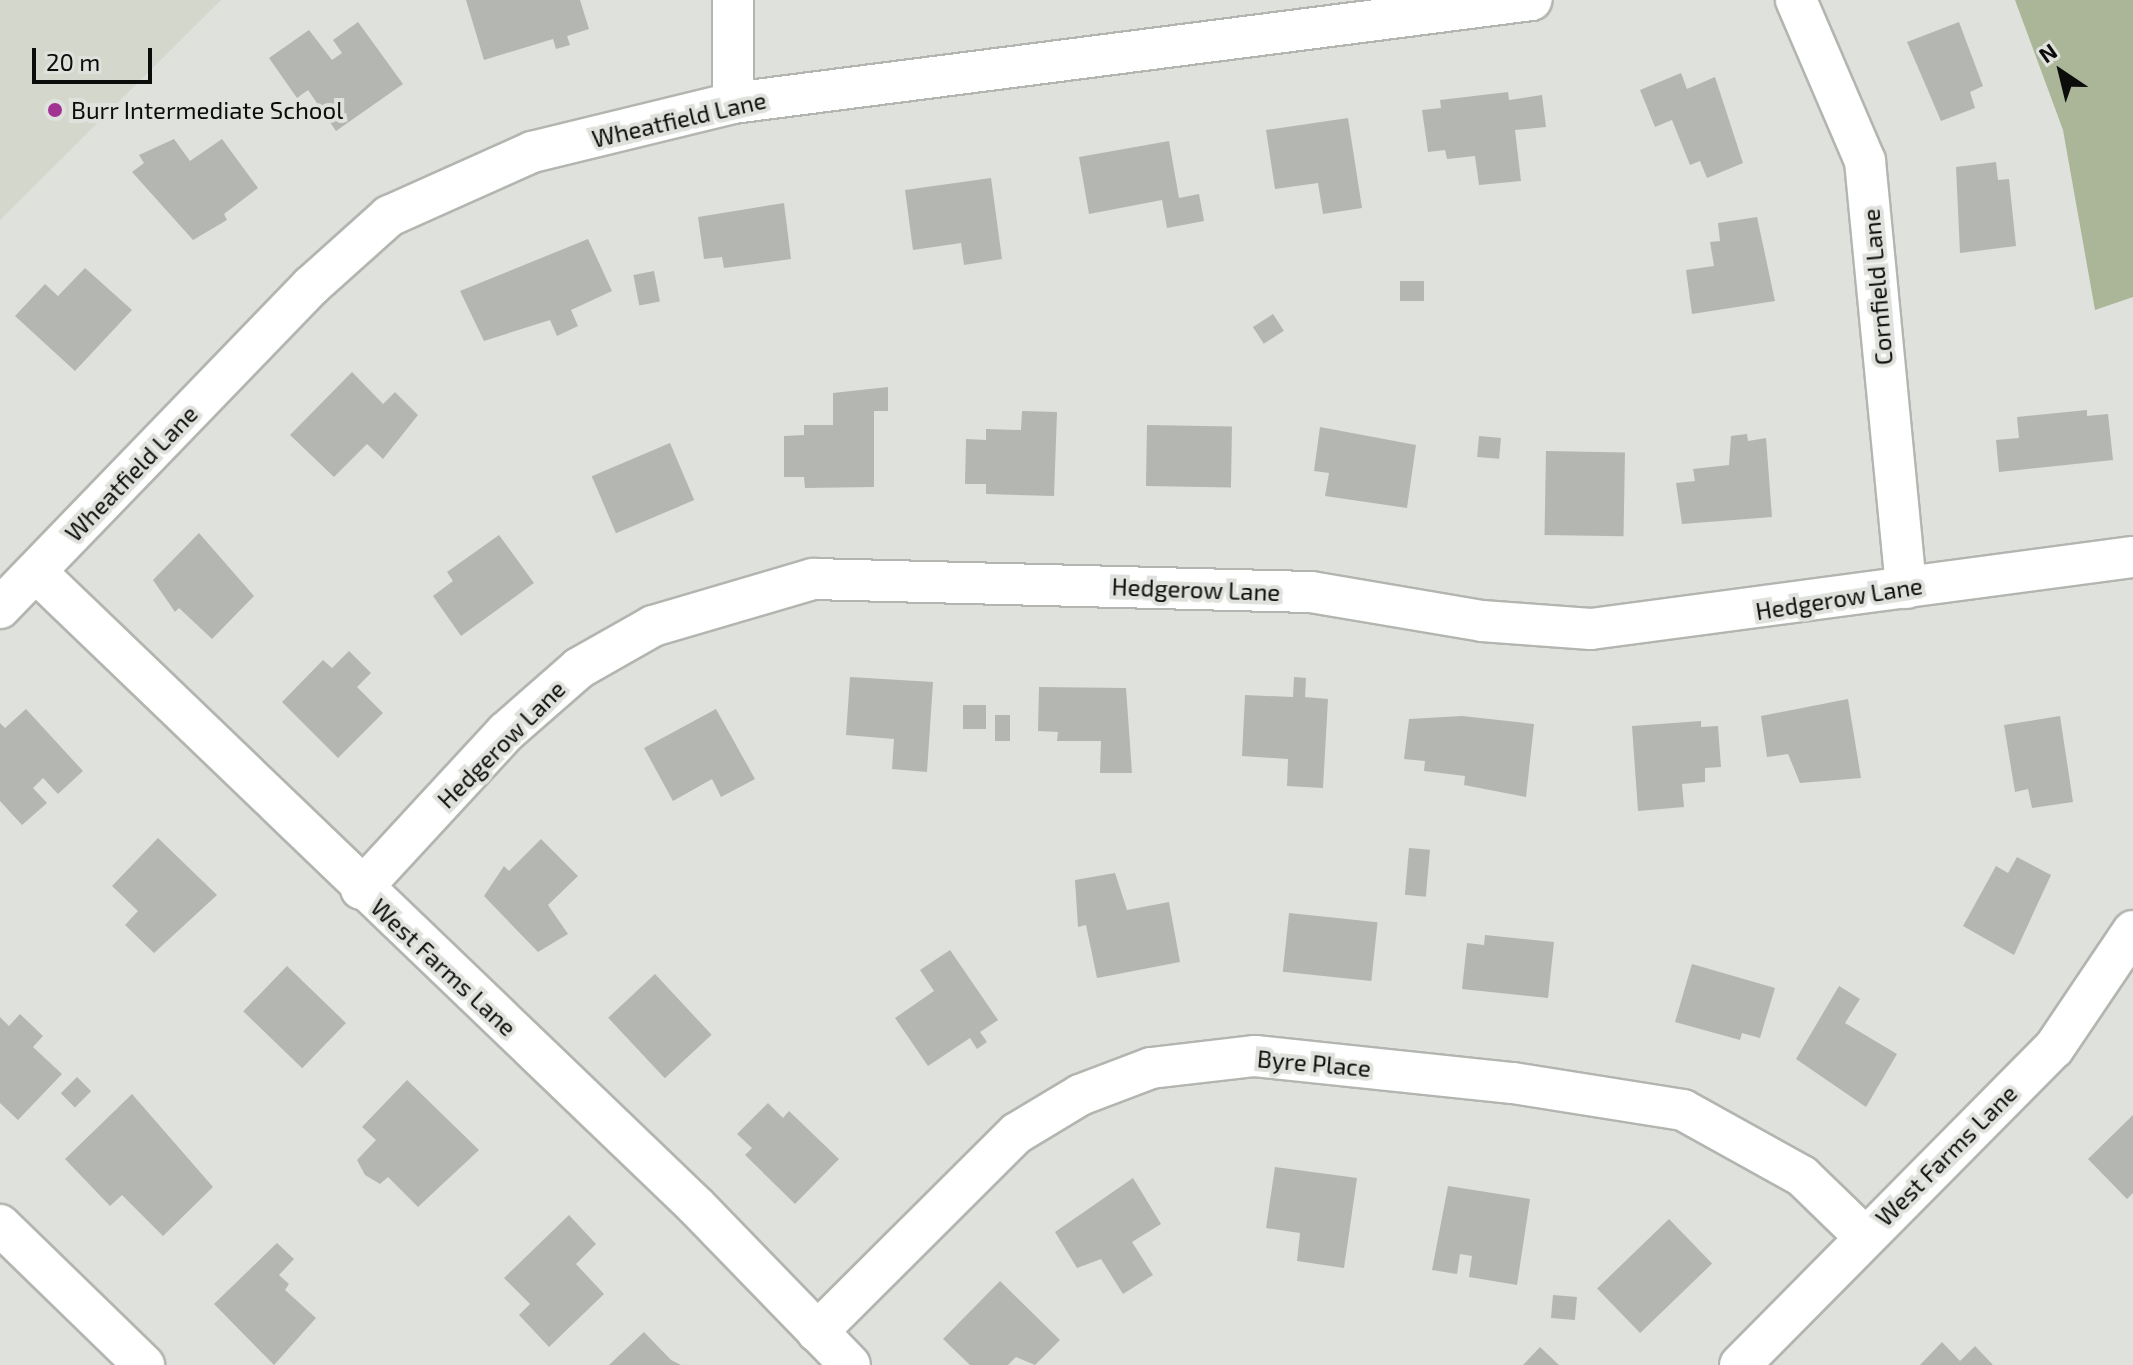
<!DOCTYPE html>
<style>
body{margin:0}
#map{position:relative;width:2133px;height:1365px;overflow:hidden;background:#dfe1dc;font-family:"Exo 2",sans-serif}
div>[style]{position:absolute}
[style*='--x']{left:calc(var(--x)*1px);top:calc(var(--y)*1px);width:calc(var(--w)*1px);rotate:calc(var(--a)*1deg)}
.built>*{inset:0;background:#d3d7cc}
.green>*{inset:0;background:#abb698}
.building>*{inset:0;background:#b4b6b1;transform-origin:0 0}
.roads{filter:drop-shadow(2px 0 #b3b5b0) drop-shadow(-2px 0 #b3b5b0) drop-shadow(0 2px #b3b5b0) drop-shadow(0 -2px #b3b5b0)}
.minor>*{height:40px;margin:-20px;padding:0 20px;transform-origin:20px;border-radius:20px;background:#fff}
.dots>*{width:22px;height:22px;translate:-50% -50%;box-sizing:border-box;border:4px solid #dfe1dc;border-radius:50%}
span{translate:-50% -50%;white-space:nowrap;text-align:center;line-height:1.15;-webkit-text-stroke:8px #dfe1dc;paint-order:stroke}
.poi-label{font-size:24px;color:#0c0c0b}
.left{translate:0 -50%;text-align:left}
.street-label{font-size:24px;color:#0c0c0b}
.north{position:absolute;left:2021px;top:32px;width:80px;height:80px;-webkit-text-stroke:6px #dfe1dc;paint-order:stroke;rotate:325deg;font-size:22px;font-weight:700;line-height:32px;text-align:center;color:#0c0c0b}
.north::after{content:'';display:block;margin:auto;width:28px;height:36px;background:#0c0c0b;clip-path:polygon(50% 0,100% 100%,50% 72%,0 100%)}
.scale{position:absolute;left:32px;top:48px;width:120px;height:36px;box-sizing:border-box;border:4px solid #0c0c0b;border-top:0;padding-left:10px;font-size:24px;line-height:28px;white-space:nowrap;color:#0c0c0b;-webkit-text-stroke:6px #dfe1dc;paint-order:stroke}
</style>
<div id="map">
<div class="built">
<div style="clip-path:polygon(0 0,221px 0,0 220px)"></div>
</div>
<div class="green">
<div style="clip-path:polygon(2015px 0,2133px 0,2133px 297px,2095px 310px,2063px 130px)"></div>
</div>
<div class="building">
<div style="clip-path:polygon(466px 0,580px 0,589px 29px,567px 36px,570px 45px,556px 49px,553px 39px,484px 60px)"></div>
<div style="clip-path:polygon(358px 22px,403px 84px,336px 131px,308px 90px,297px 98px,269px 58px,309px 30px,332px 60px,342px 53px,333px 40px)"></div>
<div style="clip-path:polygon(1959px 22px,1983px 86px,1970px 92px,1975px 108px,1941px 121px,1907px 42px)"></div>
<div style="clip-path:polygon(1681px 73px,1687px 89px,1715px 77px,1743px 163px,1707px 178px,1700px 161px,1690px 165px,1672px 120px,1655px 127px,1640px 90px)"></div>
<div style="clip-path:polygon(1508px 92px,1509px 100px,1542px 95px,1546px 127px,1515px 130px,1521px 181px,1479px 185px,1475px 156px,1447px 159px,1445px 150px,1428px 152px,1422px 110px,1441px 108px,1440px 100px)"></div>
<div style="clip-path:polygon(1348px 118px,1362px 208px,1323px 214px,1318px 183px,1275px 189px,1266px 130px)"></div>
<div style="clip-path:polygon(174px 139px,190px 161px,222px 139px,258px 188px,224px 214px,227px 220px,193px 240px,132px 172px,144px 163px,139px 155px)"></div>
<div style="clip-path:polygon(1169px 141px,1179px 198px,1199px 194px,1204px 221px,1167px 228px,1162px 200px,1089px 214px,1079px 157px)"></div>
<div style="clip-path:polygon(1996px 162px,1998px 180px,2009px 179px,2016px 246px,1960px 253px,1956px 167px)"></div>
<div style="clip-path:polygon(991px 178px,1002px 259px,964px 265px,961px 243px,913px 250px,905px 190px)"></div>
<div style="clip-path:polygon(784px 203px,791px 259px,724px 268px,722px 257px,704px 259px,698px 217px)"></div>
<div style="clip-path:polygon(1757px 217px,1775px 301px,1692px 314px,1686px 270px,1714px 266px,1710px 242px,1720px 241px,1718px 223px)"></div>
<div style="clip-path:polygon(588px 239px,612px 291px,571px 310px,578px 326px,557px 336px,550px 320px,484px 341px,460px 291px)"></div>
<div style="clip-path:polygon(85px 268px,132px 310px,75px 371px,15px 316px,45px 284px,58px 296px)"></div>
<div style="left:654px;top:271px;width:31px;height:21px;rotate:79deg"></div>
<div style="left:1400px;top:281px;width:24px;height:20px"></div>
<div style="left:1273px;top:314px;width:20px;height:24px;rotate:57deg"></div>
<div style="clip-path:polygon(352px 372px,383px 404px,395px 392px,418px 415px,383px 459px,367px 444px,334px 477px,290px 435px)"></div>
<div style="clip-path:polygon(888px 387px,888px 411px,874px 411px,874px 487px,805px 488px,804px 477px,784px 477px,784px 436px,804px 435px,804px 425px,833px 425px,833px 393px)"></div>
<div style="clip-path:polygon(2087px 410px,2087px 416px,2108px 414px,2113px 460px,1999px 472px,1996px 440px,2019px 438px,2017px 417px)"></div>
<div style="clip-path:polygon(1022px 411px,1057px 412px,1054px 496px,986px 494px,986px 484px,965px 484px,966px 439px,986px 440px,986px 429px,1021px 430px)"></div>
<div style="left:1147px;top:425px;width:85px;height:61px;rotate:1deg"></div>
<div style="clip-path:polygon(1320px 427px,1416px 445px,1407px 508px,1325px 496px,1329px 473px,1314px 471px)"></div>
<div style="clip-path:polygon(1747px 434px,1748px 441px,1766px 438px,1772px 517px,1682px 524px,1676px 483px,1695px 481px,1693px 469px,1729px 465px,1731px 436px)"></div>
<div style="left:1479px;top:436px;width:22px;height:21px;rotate:5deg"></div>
<div style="left:670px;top:443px;width:62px;height:85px;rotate:67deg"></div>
<div style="left:1546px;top:451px;width:79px;height:84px;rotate:1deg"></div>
<div style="clip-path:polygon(199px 533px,254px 596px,212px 639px,179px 608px,175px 612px,153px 580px)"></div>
<div style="clip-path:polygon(499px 535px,534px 583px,461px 636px,433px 596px,453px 581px,447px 572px)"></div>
<div style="clip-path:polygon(349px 651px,371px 673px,357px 687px,383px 713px,338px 758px,282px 702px,323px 660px,332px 668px)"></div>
<div style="clip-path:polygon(850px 677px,933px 682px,927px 772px,892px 769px,894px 739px,846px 735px)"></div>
<div style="clip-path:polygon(1294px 677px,1306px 678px,1305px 697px,1328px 699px,1323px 788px,1287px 786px,1288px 759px,1242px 756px,1245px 695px,1293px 697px)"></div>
<div style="clip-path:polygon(1039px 687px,1126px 688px,1132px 773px,1100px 773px,1101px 741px,1057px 741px,1058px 732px,1038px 731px)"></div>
<div style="clip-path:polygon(1848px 699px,1861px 778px,1800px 783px,1788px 754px,1767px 757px,1761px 716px)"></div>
<div style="left:963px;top:705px;width:23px;height:24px"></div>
<div style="clip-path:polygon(26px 709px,83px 771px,58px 794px,43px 778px,33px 788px,47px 803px,22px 825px,0 801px,0 723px,5px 728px)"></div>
<div style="clip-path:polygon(716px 709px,755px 779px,721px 797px,712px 779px,673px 801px,644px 748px)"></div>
<div style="left:995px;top:715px;width:15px;height:26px"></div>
<div style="clip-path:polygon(1462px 716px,1534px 724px,1526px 797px,1464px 785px,1465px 776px,1424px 771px,1425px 761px,1404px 759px,1409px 719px)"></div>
<div style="clip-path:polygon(2060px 716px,2073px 802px,2032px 808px,2028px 789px,2015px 792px,2004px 725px)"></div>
<div style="clip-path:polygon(1701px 721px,1701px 727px,1718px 726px,1721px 767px,1705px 768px,1705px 782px,1682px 784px,1684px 807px,1638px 811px,1632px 726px)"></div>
<div style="clip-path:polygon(158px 838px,217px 895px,154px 953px,125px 925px,138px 911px,112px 886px)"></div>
<div style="clip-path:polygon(541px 839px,578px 876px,548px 905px,568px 934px,538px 952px,484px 896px,504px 866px,509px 871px)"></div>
<div style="left:1409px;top:848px;width:21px;height:47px;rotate:5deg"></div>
<div style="clip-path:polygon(2017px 857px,2051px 875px,2014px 955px,1963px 926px,1996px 866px,2008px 873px)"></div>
<div style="clip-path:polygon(1115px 873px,1127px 910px,1169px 902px,1180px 962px,1097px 978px,1086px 925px,1078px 927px,1075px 880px)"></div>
<div style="left:1289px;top:913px;width:89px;height:59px;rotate:6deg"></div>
<div style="clip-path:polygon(1485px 935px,1554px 942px,1548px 998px,1462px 989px,1467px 943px,1484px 945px)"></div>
<div style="clip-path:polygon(950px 950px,998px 1020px,980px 1032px,987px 1042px,977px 1049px,970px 1038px,928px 1066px,895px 1018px,934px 991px,920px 970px)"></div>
<div style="clip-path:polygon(1692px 964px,1775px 988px,1760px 1038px,1742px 1033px,1740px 1040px,1675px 1022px)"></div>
<div style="left:287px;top:966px;width:82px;height:63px;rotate:44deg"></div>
<div style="left:655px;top:974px;width:83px;height:64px;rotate:47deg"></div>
<div style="clip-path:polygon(1839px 986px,1860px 999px,1845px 1023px,1897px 1054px,1866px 1107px,1796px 1059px)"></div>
<div style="clip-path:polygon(20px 1014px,43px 1036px,33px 1047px,62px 1074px,18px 1120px,0 1103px,0 1017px,9px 1026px)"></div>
<div style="left:77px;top:1077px;width:20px;height:23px;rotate:45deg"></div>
<div style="clip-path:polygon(407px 1080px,479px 1150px,418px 1207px,388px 1177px,380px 1184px,365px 1175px,357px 1160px,376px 1140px,362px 1127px)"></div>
<div style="clip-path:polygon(132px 1094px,213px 1187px,163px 1236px,122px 1195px,110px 1206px,65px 1159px)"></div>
<div style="clip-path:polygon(768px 1103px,783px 1118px,789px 1111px,839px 1159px,795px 1204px,745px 1155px,752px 1148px,737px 1134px)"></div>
<div style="clip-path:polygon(2133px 1115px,2133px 1193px,2127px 1199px,2088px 1159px)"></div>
<div style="clip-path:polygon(1275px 1167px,1357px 1178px,1344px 1268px,1297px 1261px,1300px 1233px,1266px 1228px)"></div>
<div style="clip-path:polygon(1133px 1178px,1161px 1224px,1132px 1242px,1153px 1275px,1123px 1294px,1101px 1259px,1077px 1268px,1055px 1232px)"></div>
<div style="clip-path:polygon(1448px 1186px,1530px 1199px,1517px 1285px,1469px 1277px,1472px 1256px,1460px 1254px,1457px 1274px,1432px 1270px)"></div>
<div style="clip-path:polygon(569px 1215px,596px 1244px,576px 1264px,604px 1294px,549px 1347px,519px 1315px,530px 1304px,504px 1278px)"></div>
<div style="left:1669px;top:1219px;width:62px;height:100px;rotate:46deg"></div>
<div style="clip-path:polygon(277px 1243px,294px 1259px,279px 1275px,289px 1284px,285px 1290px,316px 1318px,274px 1365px,214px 1304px)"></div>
<div style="clip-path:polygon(1000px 1281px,1060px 1340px,1035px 1365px,1016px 1357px,1008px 1365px,970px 1365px,943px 1339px)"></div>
<div style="left:1553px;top:1295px;width:24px;height:23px;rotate:5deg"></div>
<div style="clip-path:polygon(644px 1332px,671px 1360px,681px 1365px,609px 1365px)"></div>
<div style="clip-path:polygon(1942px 1342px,1960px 1361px,1975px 1346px,1993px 1365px,1920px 1365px)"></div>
<div style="clip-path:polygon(1540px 1347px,1559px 1365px,1523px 1365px)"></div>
</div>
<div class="roads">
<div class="minor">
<div style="--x:1796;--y:0;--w:175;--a:66.8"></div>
<div style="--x:1865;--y:161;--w:429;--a:84.5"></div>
<div style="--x:733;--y:103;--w:103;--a:-90"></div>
<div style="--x:36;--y:572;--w:915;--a:43.85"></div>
<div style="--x:696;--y:1206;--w:221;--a:45.9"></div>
<div style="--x:0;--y:608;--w:448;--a:-46"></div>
<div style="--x:311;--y:286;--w:105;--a:-41.9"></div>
<div style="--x:389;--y:216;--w:157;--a:-24.1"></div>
<div style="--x:532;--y:152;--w:207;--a:-13.7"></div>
<div style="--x:733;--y:103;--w:805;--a:-7.35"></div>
<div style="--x:361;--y:889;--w:214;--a:-47.3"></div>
<div style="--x:506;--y:732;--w:97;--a:-41.2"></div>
<div style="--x:579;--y:668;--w:85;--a:-29.6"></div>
<div style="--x:653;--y:626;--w:167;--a:-16.4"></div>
<div style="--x:813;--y:579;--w:498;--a:1.5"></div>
<div style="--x:1311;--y:592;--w:173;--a:9.6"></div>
<div style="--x:1482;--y:621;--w:109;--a:4.2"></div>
<div style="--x:1591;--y:629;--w:547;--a:-7.57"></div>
<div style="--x:0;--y:1225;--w:201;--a:44.2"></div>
<div style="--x:817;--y:1332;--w:282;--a:-44.9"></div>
<div style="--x:1017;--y:1133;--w:74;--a:-31.1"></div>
<div style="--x:1080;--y:1095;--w:76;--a:-20.8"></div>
<div style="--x:1151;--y:1068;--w:105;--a:-6.6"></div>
<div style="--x:1255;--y:1056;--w:259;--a:6"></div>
<div style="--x:1513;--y:1083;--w:172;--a:9"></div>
<div style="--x:1683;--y:1110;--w:136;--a:29"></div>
<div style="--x:1802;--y:1176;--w:86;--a:44.1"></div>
<div style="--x:1740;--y:1365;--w:446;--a:-45.3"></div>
<div style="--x:2054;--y:1048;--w:141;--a:-56"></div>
</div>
</div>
<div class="dots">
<div style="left:55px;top:110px;background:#a13493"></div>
</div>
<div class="poi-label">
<span class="left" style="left:71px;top:110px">Burr Intermediate School</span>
</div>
<div class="street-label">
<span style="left:679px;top:119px;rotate:-13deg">Wheatfield Lane</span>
<span style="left:1877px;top:287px;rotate:-95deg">Cornfield Lane</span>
<span style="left:131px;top:473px;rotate:-46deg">Wheatfield Lane</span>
<span style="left:1196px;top:589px;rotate:2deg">Hedgerow Lane</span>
<span style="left:1839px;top:598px;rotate:-9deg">Hedgerow Lane</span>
<span style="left:501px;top:744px;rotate:-45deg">Hedgerow Lane</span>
<span style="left:444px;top:967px;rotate:43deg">West Farms Lane</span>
<span style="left:1314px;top:1063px;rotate:5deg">Byre Place</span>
<span style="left:1946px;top:1155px;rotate:-45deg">West Farms Lane</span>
</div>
<div class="north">N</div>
<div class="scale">20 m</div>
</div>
